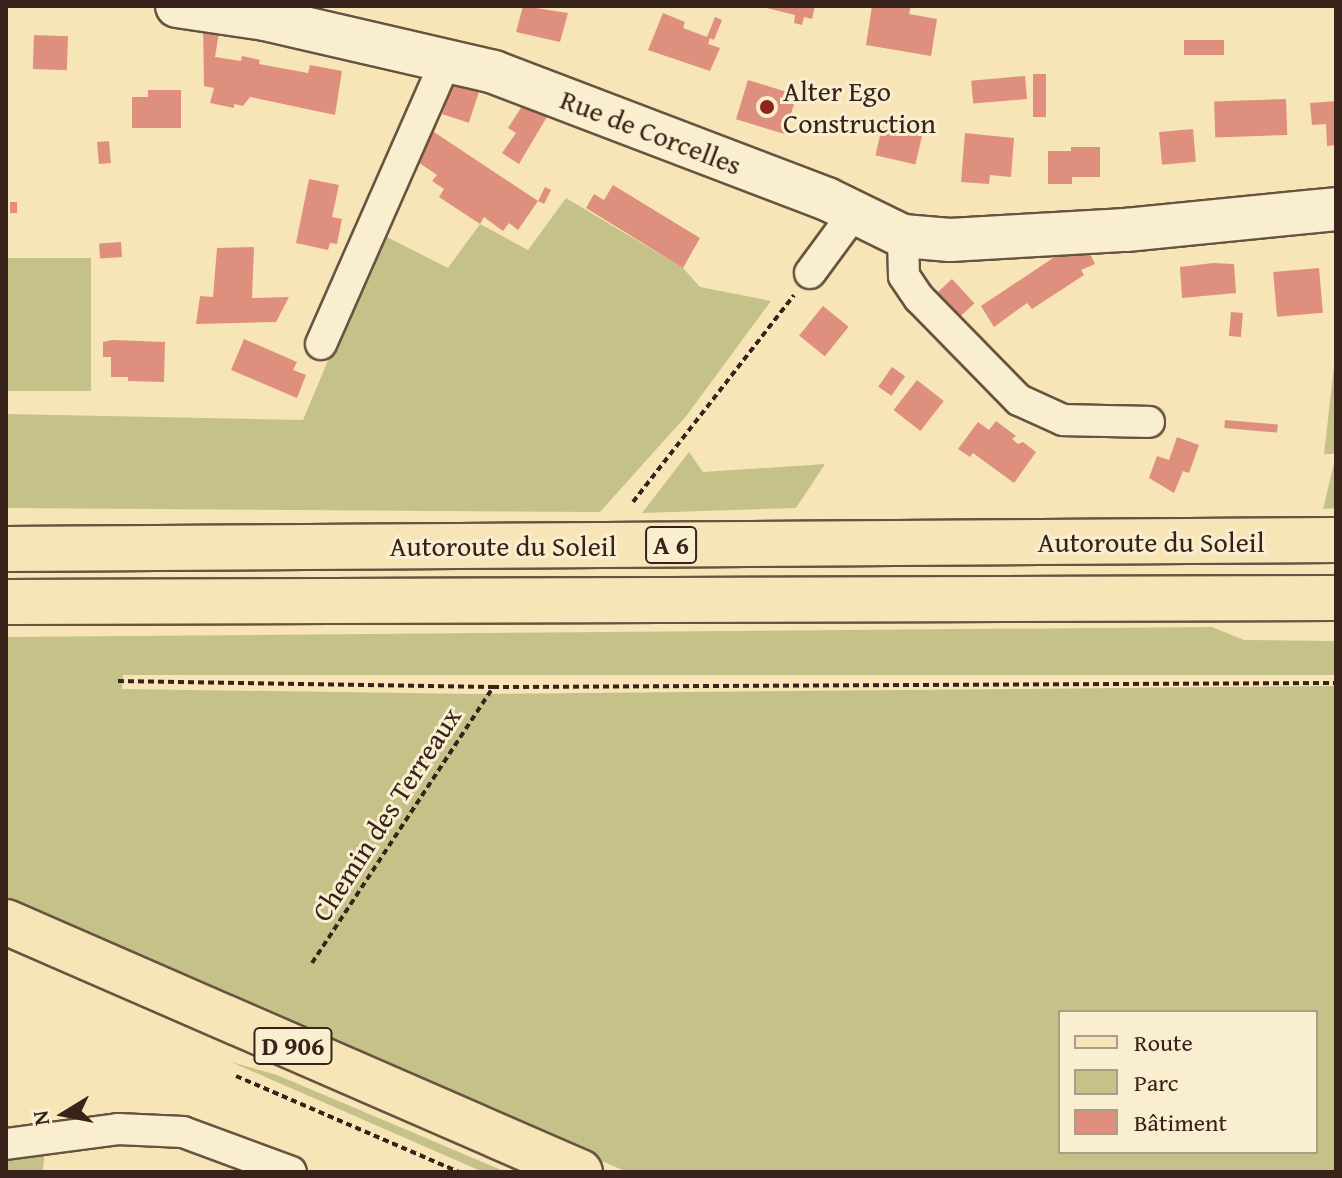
<!DOCTYPE html>
<meta charset="utf-8">
<style>
body{margin:0}
#map{position:relative;width:1342px;height:1178px;overflow:hidden;background:#f8e5b7;font-family:"Gentium Book Plus",serif}
div>[style]{position:absolute}
[style*='--x']{left:calc(var(--x)*1px);top:calc(var(--y)*1px);width:calc(var(--w)*1px);rotate:calc(var(--a)*1deg)}
.green>*{inset:0;background:#c5c289;transform-origin:0 0}
.building>*{inset:0;background:#de8f7d;transform-origin:0 0}
.path>*{height:4px;margin-top:-2px;transform-origin:0;background:repeating-linear-gradient(90deg,#372319 0 6px,transparent 0 10px)}
.roads{filter:drop-shadow(2px 0 #675440) drop-shadow(-2px 0 #675440) drop-shadow(0 2px #675440) drop-shadow(0 -2px #675440)}
.street>*{height:30px;margin:-15px;padding:0 15px;transform-origin:15px;border-radius:15px;background:#faeed0}
.secondary>*{height:42px;margin:-21px;padding:0 21px;transform-origin:21px;border-radius:21px;background:#faeed0}
.primary>*{height:44px;margin:-22px;padding:0 22px;transform-origin:22px;border-radius:22px;background:#f8e5b7}
.highway>*{height:44px;margin:-22px;padding:0 22px;transform-origin:22px;border-radius:22px;background:#f8e5b7}
.dots>*{width:22px;height:22px;translate:-50% -50%;box-sizing:border-box;border:4px solid #faeed0;border-radius:50%}
span{translate:-50% -50%;white-space:nowrap;text-align:center;line-height:1.15;-webkit-text-stroke:6px #faeed0;paint-order:stroke}
.shield-label span{padding:2px 6px;background:#faeed0;border:2px solid;border-radius:6px;-webkit-text-stroke-width:0}
.shield-label{font-size:26px;color:#372319;font-weight:700}
.poi-label{font-size:28px;color:#372319}
.left{translate:0 -50%;text-align:left}
.street-label{font-size:28px;color:#372319}
.frame{position:absolute;inset:0;border:8px solid #372319;pointer-events:none}
.legend{position:absolute;left:1058px;top:1010px;width:260px;height:144px;box-sizing:border-box;background:#faeed0;border:2px solid #ac9d87;margin:0;padding:10px 14px;list-style:none;font-size:24px;color:#372319}
.legend li{display:flex;align-items:center;gap:16px;height:40px}
.legend b{width:40px;border:2px solid #ac9d87}
.north{position:absolute;left:24px;top:1074px;width:80px;height:80px;-webkit-text-stroke:6px #faeed0;paint-order:stroke;rotate:260deg;font-size:22px;font-weight:700;line-height:32px;text-align:center;color:#372319}
.north::after{content:'';display:block;margin:auto;width:28px;height:36px;background:#372319;clip-path:polygon(50% 0,100% 100%,50% 72%,0 100%)}
</style>
<div id="map">
<div class="green">
<div style="clip-path:polygon(566px 198px,683px 268px,700px 287px,771px 301px,687px 415px,600px 512px,6px 508px,6px 414px,303px 420px,381px 234px,448px 268px,480px 224px,528px 250px)"></div>
<div style="left:6px;top:258px;width:85px;height:133px"></div>
<div style="clip-path:polygon(1336px 349px,1336px 454px,1324px 454px)"></div>
<div style="clip-path:polygon(689px 452px,703px 472px,825px 464px,796px 508px,642px 513px)"></div>
<div style="clip-path:polygon(1336px 455px,1336px 508px,1323px 509px)"></div>
<div style="clip-path:polygon(evenodd,1212px 627px,1244px 640px,1336px 641px,1336px 675px,123px 675px,122px 689px,475px 694px,1336px 686px,1336px 1172px,627px 1172px,6px 899px,6px 637px,1212px 627px,1060px 1012px,1316px 1012px,1316px 1152px,1060px 1152px,1060px 1012px)"></div>
<div style="clip-path:polygon(231px 1062px,277px 1075px,506px 1172px,483px 1172px)"></div>
<div style="clip-path:polygon(45px 1147px,43px 1172px,6px 1172px,6px 1155px)"></div>
</div>
<div class="building">
<div style="clip-path:polygon(523px 6px,568px 13px,560px 42px,516px 32px)"></div>
<div style="clip-path:polygon(759px 6px,815px 6px,812px 19px,804px 17px,802px 25px,794px 23px,795px 15px)"></div>
<div style="clip-path:polygon(872px 6px,911px 6px,909px 14px,937px 19px,931px 56px,866px 45px)"></div>
<div style="clip-path:polygon(663px 13px,685px 22px,683px 28px,707px 37px,715px 17px,722px 20px,714px 40px,710px 38px,708px 44px,720px 48px,710px 71px,648px 50px)"></div>
<div style="clip-path:polygon(203px 23px,220px 26px,215px 57px,241px 61px,242px 56px,260px 60px,259px 64px,308px 73px,310px 65px,342px 71px,335px 115px,250px 97px,243px 106px,234px 104px,234px 108px,210px 103px,214px 88px,204px 86px)"></div>
<div style="left:34px;top:35px;width:34px;height:34px;rotate:2deg"></div>
<div style="left:1224px;top:40px;width:15px;height:40px;rotate:90deg"></div>
<div style="left:1033px;top:74px;width:13px;height:43px"></div>
<div style="left:1025px;top:76px;width:23px;height:54px;rotate:85deg"></div>
<div style="left:454px;top:78px;width:28px;height:38px;rotate:18deg"></div>
<div style="left:748px;top:80px;width:51px;height:41px;rotate:17deg"></div>
<div style="clip-path:polygon(148px 90px,181px 90px,181px 128px,132px 128px,132px 97px,148px 97px)"></div>
<div style="left:1286px;top:99px;width:36px;height:72px;rotate:88deg"></div>
<div style="clip-path:polygon(526px 100px,548px 115px,519px 164px,502px 153px,516px 133px,508px 128px)"></div>
<div style="clip-path:polygon(1336px 101px,1336px 145px,1327px 146px,1326px 124px,1312px 125px,1310px 103px)"></div>
<div style="left:882px;top:127px;width:41px;height:29px;rotate:13deg"></div>
<div style="left:1193px;top:129px;width:33px;height:34px;rotate:85deg"></div>
<div style="clip-path:polygon(431px 130px,538px 201px,545px 187px,551px 190px,544px 204px,538px 201px,518px 230px,509px 223px,503px 231px,484px 217px,480px 224px,439px 197px,444px 189px,432px 181px,437px 175px,412px 158px)"></div>
<div style="clip-path:polygon(965px 133px,1014px 138px,1011px 177px,990px 175px,989px 184px,961px 182px)"></div>
<div style="left:109px;top:141px;width:22px;height:12px;rotate:85deg"></div>
<div style="clip-path:polygon(1071px 147px,1100px 147px,1100px 177px,1072px 177px,1072px 184px,1048px 184px,1048px 151px,1071px 151px)"></div>
<div style="clip-path:polygon(309px 179px,339px 185px,332px 217px,342px 219px,337px 244px,330px 243px,328px 250px,296px 243px)"></div>
<div style="clip-path:polygon(613px 185px,700px 238px,683px 268px,586px 208px,594px 194px,604px 200px)"></div>
<div style="left:10px;top:202px;width:7px;height:11px"></div>
<div style="left:121px;top:242px;width:15px;height:22px;rotate:86deg"></div>
<div style="clip-path:polygon(1086px 245px,1095px 264px,1081px 270px,1084px 275px,1032px 309px,1027px 303px,994px 327px,981px 306px,1068px 248px)"></div>
<div style="clip-path:polygon(254px 247px,252px 298px,289px 297px,276px 322px,196px 324px,200px 296px,213px 297px,217px 248px)"></div>
<div style="clip-path:polygon(1213px 263px,1234px 264px,1236px 293px,1182px 298px,1180px 267px)"></div>
<div style="left:1319px;top:268px;width:45px;height:46px;rotate:85deg"></div>
<div style="left:952px;top:279px;width:33px;height:28px;rotate:47deg"></div>
<div style="left:823px;top:306px;width:33px;height:38px;rotate:39deg"></div>
<div style="left:1231px;top:312px;width:12px;height:24px;rotate:5deg"></div>
<div style="clip-path:polygon(244px 339px,297px 362px,293px 370px,306px 375px,297px 398px,231px 370px)"></div>
<div style="clip-path:polygon(112px 340px,165px 342px,164px 382px,128px 381px,128px 377px,111px 377px,111px 357px,103px 357px,103px 342px)"></div>
<div style="left:892px;top:367px;width:16px;height:24px;rotate:35deg"></div>
<div style="left:917px;top:380px;width:34px;height:38px;rotate:38deg"></div>
<div style="left:1225px;top:420px;width:53px;height:8px;rotate:5deg"></div>
<div style="clip-path:polygon(996px 421px,1016px 436px,1012px 439px,1018px 444px,1023px 442px,1036px 452px,1014px 483px,973px 453px,970px 457px,958px 449px,978px 422px,989px 430px)"></div>
<div style="clip-path:polygon(1177px 437px,1199px 445px,1189px 473px,1183px 471px,1174px 493px,1149px 478px,1157px 456px,1169px 460px)"></div>
</div>
<div class="path">
<div style="--x:633;--y:502;--w:262;--a:-52.1"></div>
<div style="--x:118;--y:681;--w:375;--a:0.9"></div>
<div style="--x:493;--y:687;--w:843;--a:-0.27"></div>
<div style="--x:312;--y:963;--w:330;--a:-56.7"></div>
<div style="--x:236;--y:1076;--w:243;--a:23.3"></div>
</div>
<div class="roads">
<div class="street">
<div style="--x:903;--y:236;--w:40;--a:88.6"></div>
<div style="--x:904;--y:276;--w:27;--a:56"></div>
<div style="--x:919;--y:298;--w:143;--a:45.6"></div>
<div style="--x:1019;--y:400;--w:48;--a:24.4"></div>
<div style="--x:1063;--y:420;--w:86;--a:1.3"></div>
<div style="--x:810;--y:273;--w:74;--a:-53.7"></div>
<div style="--x:321;--y:344;--w:309;--a:-66.2"></div>
<div style="--x:6;--y:1144;--w:113;--a:-7.6"></div>
<div style="--x:118;--y:1129;--w:65;--a:2.6"></div>
<div style="--x:183;--y:1132;--w:115;--a:20.3"></div>
</div>
<div class="secondary">
<div style="--x:177;--y:6;--w:89;--a:8.4"></div>
<div style="--x:265;--y:19;--w:235;--a:13"></div>
<div style="--x:494;--y:72;--w:356;--a:20.9"></div>
<div style="--x:827;--y:199;--w:85;--a:26"></div>
<div style="--x:903;--y:236;--w:47;--a:4.9"></div>
<div style="--x:950;--y:240;--w:176;--a:-3.3"></div>
<div style="--x:1126;--y:230;--w:211;--a:-5.7"></div>
</div>
<div class="primary">
<div style="--x:6;--y:922;--w:626;--a:23.54"></div>
</div>
<div class="highway">
<div style="--x:6;--y:549;--w:1330;--a:-0.39"></div>
<div style="--x:6;--y:602;--w:1330;--a:-0.17"></div>
</div>
</div>
<div class="dots">
<div style="left:767px;top:107px;background:#8f2418"></div>
</div>
<div class="shield-label">
<span style="left:671px;top:545px">A 6</span>
<span style="left:293px;top:1046px">D 906</span>
</div>
<div class="poi-label">
<span class="left" style="left:783px;top:107px">Alter Ego<br>Construction</span>
</div>
<div class="street-label">
<span style="left:651px;top:132px;rotate:21deg">Rue de Corcelles</span>
<span style="left:1151px;top:542px">Autoroute du Soleil</span>
<span style="left:503px;top:546px">Autoroute du Soleil</span>
<span style="left:386px;top:814px;rotate:-57deg">Chemin des Terreaux</span>
</div>
<div class="frame"></div>
<ul class="legend">
<li><b style="height:10px;background:#f8e5b7"></b>Route</li>
<li><b style="height:22px;background:#c5c289"></b>Parc</li>
<li><b style="height:22px;background:#de8f7d"></b>Bâtiment</li>
</ul>
<div class="north">N</div>
</div>
